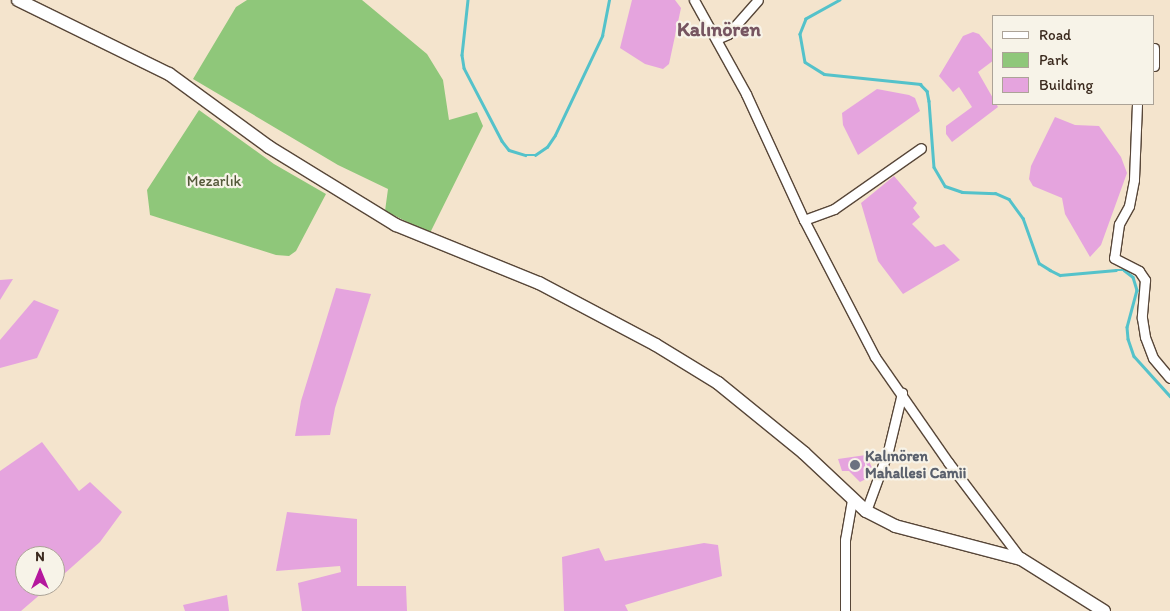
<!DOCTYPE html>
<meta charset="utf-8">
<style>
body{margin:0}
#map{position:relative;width:1170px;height:611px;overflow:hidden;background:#f4e4cd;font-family:Itim,sans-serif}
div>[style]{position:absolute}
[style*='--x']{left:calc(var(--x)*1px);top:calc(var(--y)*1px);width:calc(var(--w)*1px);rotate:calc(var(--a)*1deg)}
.green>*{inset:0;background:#8fc77a}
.stream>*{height:2.5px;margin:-1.25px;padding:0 1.25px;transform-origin:1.25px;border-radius:1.25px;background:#54c2ca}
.building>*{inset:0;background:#e5a4de}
.roads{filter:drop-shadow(1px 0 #574638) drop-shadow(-1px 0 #574638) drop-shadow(0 1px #574638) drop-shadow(0 -1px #574638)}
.street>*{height:9px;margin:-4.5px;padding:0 4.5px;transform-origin:4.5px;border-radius:4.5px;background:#fff}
.secondary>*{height:12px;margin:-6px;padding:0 6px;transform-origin:6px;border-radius:6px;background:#fff}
.dots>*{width:14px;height:14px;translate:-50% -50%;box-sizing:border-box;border:2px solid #f7f3e8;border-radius:50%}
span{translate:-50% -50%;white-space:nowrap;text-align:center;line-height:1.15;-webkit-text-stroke:4.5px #f7f3e8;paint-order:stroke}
.park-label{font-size:15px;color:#54593a}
.worship-label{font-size:15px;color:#5b616d;font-weight:700}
.left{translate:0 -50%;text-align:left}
.district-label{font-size:20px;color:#765561;font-weight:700}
.legend{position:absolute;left:992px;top:15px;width:162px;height:90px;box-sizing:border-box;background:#f7f3e8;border:1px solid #aca397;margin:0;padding:6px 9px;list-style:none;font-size:15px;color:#3b2a1e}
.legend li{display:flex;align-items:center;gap:10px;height:25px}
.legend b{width:25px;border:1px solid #aca397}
.north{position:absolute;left:15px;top:546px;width:50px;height:50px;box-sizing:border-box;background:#f7f3e8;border:1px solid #aca397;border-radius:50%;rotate:0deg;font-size:14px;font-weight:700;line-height:20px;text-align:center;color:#3b2a1e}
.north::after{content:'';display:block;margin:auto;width:18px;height:22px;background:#b5179e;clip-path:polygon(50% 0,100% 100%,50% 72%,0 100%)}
</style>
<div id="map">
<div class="green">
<div style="clip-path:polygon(247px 0,362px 0,427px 54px,443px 80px,449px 120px,477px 112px,483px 126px,430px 233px,385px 211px,388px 189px,338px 165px,193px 79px,236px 7px)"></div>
<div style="clip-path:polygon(199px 110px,274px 164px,326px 194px,296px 251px,289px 256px,276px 255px,150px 215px,147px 190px)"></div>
</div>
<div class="stream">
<div style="--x:468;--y:0;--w:55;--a:96.2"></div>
<div style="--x:462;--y:55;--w:13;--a:81"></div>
<div style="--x:464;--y:68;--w:82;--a:62.5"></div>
<div style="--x:502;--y:141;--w:11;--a:52"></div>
<div style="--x:509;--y:150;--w:17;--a:17"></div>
<div style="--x:525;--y:155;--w:10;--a:0"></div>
<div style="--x:535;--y:155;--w:14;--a:-34"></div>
<div style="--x:547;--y:147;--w:14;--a:-56"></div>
<div style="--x:555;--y:135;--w:110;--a:-64.6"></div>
<div style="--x:602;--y:36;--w:37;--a:-79"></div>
<div style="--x:840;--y:0;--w:39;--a:151"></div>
<div style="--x:806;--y:19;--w:16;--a:112"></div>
<div style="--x:800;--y:34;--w:28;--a:80"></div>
<div style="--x:805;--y:62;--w:22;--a:32"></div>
<div style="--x:824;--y:74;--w:97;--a:5.9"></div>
<div style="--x:920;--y:84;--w:10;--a:45"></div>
<div style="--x:927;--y:91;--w:10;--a:79"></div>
<div style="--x:929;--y:101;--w:66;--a:85.7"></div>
<div style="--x:934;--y:167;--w:22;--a:60"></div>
<div style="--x:945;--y:186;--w:18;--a:19"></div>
<div style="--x:962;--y:192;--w:33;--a:2"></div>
<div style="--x:995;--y:193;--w:15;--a:23"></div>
<div style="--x:1009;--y:199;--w:24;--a:54"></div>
<div style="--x:1023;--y:218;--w:48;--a:70.4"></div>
<div style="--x:1039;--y:263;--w:13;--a:32"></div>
<div style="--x:1050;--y:270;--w:11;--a:27"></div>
<div style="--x:1060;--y:275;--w:56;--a:-5.1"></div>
<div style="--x:1116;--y:270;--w:8;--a:0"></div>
<div style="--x:1124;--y:270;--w:11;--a:38"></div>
<div style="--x:1133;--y:277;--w:14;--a:73"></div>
<div style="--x:1137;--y:290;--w:38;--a:105"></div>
<div style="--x:1127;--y:327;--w:12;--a:85"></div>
<div style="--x:1128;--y:339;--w:18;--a:71"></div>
<div style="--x:1134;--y:356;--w:54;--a:48"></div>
</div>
<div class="building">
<div style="clip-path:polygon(632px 0,675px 0,681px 8px,669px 64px,663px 69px,645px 64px,620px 48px)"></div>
<div style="clip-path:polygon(973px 32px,979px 34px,994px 52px,994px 60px,978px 72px,998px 107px,952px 142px,946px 134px,946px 126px,972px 107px,959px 87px,953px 92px,939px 76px,963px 36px)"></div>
<div style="clip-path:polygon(877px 89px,909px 95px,915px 98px,920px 111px,858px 155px,843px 125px,842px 113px)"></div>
<div style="clip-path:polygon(1055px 117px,1075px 125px,1099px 126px,1121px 157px,1127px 173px,1101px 245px,1090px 257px,1065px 214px,1062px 198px,1033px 186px,1029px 179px,1031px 166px)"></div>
<div style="clip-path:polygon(894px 176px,917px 203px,913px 208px,920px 217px,912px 224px,935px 247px,944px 244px,960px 260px,903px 294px,878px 261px,861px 203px)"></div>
<div style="clip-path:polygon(13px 279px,0 300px,0 280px)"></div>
<div style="clip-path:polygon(336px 288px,371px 294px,335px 408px,330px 435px,295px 436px,301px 401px)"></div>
<div style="clip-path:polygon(34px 300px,59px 310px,37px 358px,0 368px,0 340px)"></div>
<div style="clip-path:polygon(42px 442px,79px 491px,90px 482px,122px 512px,100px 542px,55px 582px,55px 556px,25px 556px,25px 586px,50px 586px,21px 611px,0 611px,0 471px)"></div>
<div style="clip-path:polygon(866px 455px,874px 472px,872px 476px,860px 482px,849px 471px,842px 471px,838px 459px)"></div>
<div style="clip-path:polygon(287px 512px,357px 519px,357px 586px,406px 586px,407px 611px,302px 611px,298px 583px,341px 572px,340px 566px,276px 571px)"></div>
<div style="clip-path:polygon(704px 543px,718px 545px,722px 576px,625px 605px,628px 611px,564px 611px,562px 557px,599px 548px,605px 561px)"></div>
<div style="clip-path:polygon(227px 595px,229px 611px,185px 611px,183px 605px)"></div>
</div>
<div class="roads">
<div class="street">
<div style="--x:694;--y:0;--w:107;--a:61"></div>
<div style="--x:746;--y:94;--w:139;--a:65.3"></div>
<div style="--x:804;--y:220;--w:154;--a:62.6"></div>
<div style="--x:875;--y:357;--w:128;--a:55.2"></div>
<div style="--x:948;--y:462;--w:121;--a:53"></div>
<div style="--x:717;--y:39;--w:12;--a:-24"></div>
<div style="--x:728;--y:34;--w:45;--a:-48.6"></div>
<div style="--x:1154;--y:48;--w:18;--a:90"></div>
<div style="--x:1137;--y:104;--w:76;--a:92.3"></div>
<div style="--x:1134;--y:180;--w:26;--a:101"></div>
<div style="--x:1129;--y:206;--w:21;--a:119"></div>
<div style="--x:1119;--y:224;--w:34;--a:98"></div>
<div style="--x:1114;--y:258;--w:28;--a:27"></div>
<div style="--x:1139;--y:271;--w:11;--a:56"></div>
<div style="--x:1145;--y:280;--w:38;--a:95"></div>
<div style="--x:1142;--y:318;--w:19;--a:81"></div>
<div style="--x:1145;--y:337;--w:22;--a:69"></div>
<div style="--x:1153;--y:358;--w:26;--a:50"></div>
<div style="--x:804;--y:220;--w:32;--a:-20"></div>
<div style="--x:834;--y:209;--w:106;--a:-35"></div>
<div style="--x:866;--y:511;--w:64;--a:-69.9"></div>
<div style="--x:888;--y:451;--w:60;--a:-76.4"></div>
<div style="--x:845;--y:611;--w:71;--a:-90"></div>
<div style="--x:845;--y:540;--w:41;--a:-80.1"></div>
</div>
<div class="secondary">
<div style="--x:18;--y:0;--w:168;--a:26.1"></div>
<div style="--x:169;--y:74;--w:124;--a:36.1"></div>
<div style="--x:269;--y:147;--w:149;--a:31.6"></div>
<div style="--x:396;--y:225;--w:154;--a:22.1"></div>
<div style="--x:539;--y:283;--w:132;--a:27.9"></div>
<div style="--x:656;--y:345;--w:73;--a:31.5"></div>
<div style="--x:718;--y:383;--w:111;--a:39.1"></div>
<div style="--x:804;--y:453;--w:85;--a:43.1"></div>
<div style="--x:866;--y:511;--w:33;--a:27"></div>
<div style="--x:895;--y:526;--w:130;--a:14.7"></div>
<div style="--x:1021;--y:559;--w:98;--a:32.1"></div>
</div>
</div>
<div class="dots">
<div style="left:855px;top:465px;background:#6b7280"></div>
</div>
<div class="park-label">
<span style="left:214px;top:182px">Mezarlık</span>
</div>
<div class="worship-label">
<span class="left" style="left:865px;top:465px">Kalınören<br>Mahallesi Camii</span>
</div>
<div class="district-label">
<span style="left:719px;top:29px">Kalınören</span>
</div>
<ul class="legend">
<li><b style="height:6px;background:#fff"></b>Road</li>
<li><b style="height:14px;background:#8fc77a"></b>Park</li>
<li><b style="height:14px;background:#e5a4de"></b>Building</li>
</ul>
<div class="north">N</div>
</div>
